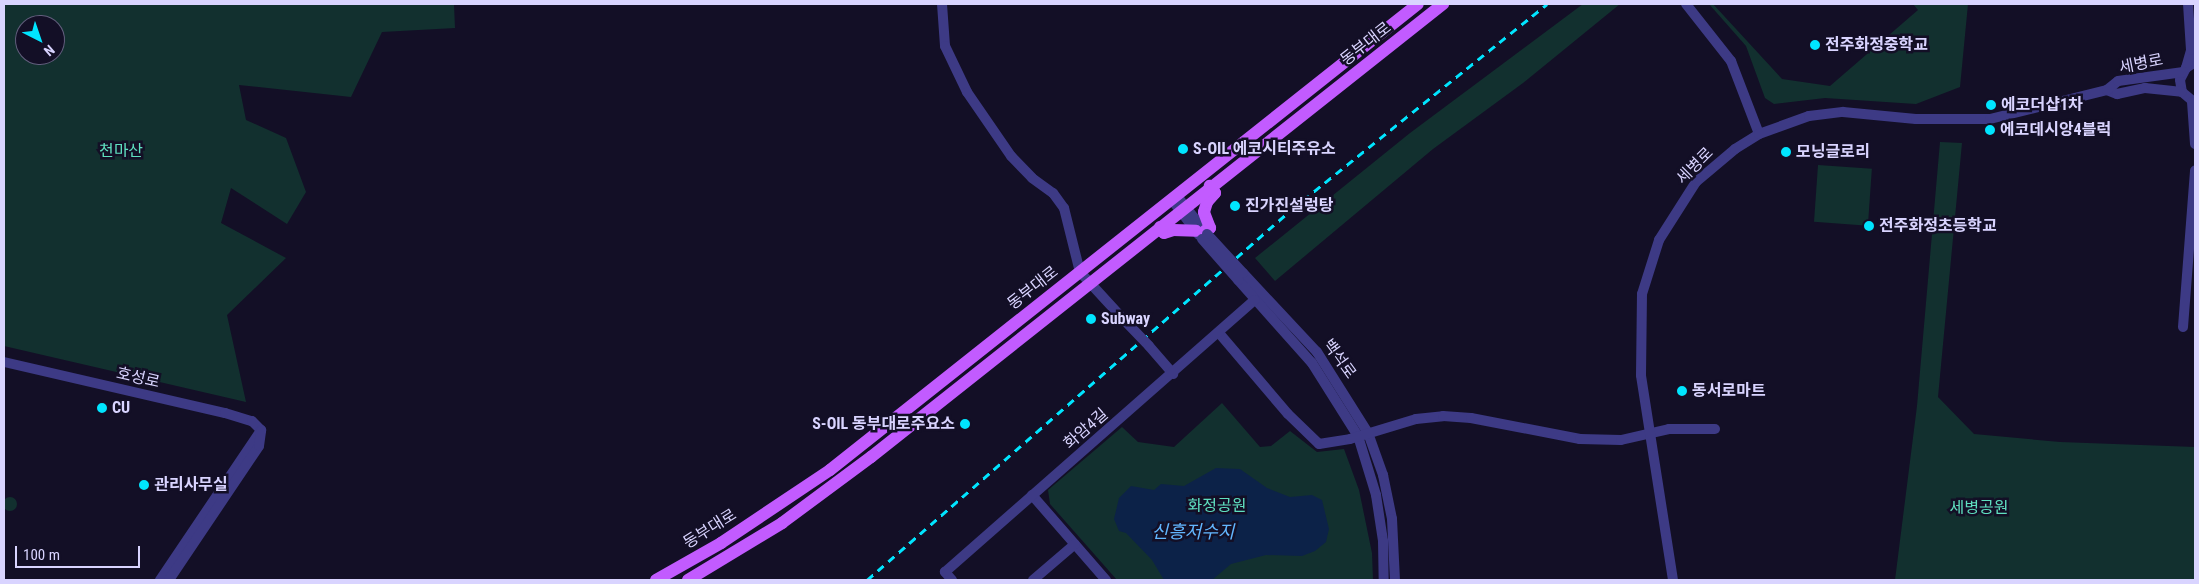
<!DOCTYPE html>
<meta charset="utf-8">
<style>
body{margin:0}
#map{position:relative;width:2199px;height:584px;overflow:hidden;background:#130f26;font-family:"Roboto Condensed","Noto Sans KR",sans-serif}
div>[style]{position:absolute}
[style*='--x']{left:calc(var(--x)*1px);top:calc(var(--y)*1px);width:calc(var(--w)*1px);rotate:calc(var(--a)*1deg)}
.green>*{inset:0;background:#12302f;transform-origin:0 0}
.round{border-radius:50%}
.water>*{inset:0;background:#0c2248}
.minor>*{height:10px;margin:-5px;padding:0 5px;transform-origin:5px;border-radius:5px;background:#3d3a85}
.major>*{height:12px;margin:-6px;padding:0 6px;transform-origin:6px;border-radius:6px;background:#c25bff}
.rail>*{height:2.5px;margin-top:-1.25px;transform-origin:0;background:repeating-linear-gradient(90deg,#00e5ff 0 8px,transparent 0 14px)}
.minor-bridge>*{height:10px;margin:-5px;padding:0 5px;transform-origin:5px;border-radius:5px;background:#3d3a85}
.dots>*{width:14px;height:14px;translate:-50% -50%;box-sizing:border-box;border:2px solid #130f26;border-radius:50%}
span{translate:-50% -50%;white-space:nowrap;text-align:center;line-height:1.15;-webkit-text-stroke:5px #130f26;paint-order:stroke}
.street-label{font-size:16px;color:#d9d4ff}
.poi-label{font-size:16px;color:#d9d4ff;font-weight:700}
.left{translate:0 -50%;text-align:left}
.right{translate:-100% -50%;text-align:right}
.park-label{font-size:16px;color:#5fe0c0}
.water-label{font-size:18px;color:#62b6ff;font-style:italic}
.frame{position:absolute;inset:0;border:5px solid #d9d4ff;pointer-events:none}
.north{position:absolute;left:15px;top:15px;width:50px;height:50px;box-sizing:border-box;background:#130f26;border:1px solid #625e7d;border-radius:50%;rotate:139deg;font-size:14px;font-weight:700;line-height:20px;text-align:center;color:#d9d4ff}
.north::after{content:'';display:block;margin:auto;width:18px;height:22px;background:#00e5ff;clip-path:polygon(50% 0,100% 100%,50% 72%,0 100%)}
.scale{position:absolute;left:15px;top:546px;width:125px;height:22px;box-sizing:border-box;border:2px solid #d9d4ff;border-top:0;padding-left:6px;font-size:15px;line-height:18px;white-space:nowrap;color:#d9d4ff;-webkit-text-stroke:4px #130f26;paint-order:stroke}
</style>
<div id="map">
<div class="green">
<div style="clip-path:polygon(evenodd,4px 4px,454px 4px,455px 28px,382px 32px,351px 97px,239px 85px,246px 120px,286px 138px,306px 192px,287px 224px,231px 188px,221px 223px,286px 258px,227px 315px,246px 402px,4px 346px,4px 4px,25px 25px,55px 25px,55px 55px,25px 55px,25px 25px)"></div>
<div style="clip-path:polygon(1583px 4px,1620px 4px,1523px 83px,1433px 149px,1275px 281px,1255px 258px,1410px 133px)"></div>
<div style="clip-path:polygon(1709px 4px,1713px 4px,1782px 79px,1830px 86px,1918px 10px,1913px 4px,1968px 4px,1960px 87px,1916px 104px,1825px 98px,1774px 104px,1765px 98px,1746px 46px)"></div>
<div style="clip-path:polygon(1940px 142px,1962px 143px,1938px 397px,1974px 434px,2060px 442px,2195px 447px,2195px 580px,1895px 580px,1917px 406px)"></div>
<div style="left:1818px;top:165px;width:54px;height:57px;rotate:4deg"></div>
<div style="clip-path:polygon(1222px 403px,1260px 447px,1271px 446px,1290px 431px,1317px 452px,1344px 449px,1359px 490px,1372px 553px,1373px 580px,1117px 580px,1050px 504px,1048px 490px,1122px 427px,1138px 442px,1174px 447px)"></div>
<div class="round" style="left:3px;top:497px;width:14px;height:14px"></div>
</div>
<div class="water">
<div style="clip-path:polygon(1216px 468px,1240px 469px,1267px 488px,1290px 497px,1312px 495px,1322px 500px,1329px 529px,1326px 542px,1315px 551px,1302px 556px,1266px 555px,1231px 564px,1212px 580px,1164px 580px,1152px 560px,1126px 533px,1119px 531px,1114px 519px,1119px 498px,1131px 486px,1154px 490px,1161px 484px,1184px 486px)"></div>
</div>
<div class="minor">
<div style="--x:942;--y:4;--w:42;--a:85.9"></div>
<div style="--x:945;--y:46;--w:51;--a:64.4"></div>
<div style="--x:967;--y:92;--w:78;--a:55.5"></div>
<div style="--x:1011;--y:156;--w:30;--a:46"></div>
<div style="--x:1032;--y:178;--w:26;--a:36"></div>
<div style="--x:1053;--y:193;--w:19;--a:54"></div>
<div style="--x:1064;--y:208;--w:66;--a:76"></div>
<div style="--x:1080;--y:272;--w:68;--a:47.4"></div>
<div style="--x:1686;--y:4;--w:73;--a:51.7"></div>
<div style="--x:1731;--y:61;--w:78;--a:69"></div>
<div style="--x:2195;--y:62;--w:11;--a:146"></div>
<div style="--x:2186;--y:68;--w:13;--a:117"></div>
<div style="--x:2180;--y:80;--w:12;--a:81"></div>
<div style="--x:2182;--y:92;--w:17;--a:40"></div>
<div style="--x:2186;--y:68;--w:19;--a:-74"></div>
<div style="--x:2191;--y:50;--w:46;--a:-93.7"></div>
<div style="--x:2107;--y:90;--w:11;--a:22"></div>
<div style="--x:2117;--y:94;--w:29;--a:-12"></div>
<div style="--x:2145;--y:88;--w:37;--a:6"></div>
<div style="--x:2192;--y:102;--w:42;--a:85.9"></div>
<div style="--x:1177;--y:196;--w:48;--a:51.7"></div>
<div style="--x:1172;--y:200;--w:44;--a:52.4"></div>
<div style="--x:1243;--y:273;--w:108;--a:46.9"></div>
<div style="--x:1317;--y:352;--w:96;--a:57.8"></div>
<div style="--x:1368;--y:433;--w:45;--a:70.3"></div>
<div style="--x:1383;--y:475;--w:45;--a:78.4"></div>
<div style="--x:1392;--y:519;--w:61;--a:87.2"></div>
<div style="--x:1238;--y:280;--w:111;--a:48.3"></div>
<div style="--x:1312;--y:363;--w:86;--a:57.8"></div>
<div style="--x:1358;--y:436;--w:62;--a:73"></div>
<div style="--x:1376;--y:495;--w:47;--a:81.3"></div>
<div style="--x:1383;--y:541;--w:39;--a:89"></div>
<div style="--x:2183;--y:327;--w:157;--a:-85.6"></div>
<div style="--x:1219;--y:333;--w:106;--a:49.6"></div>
<div style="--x:1288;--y:414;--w:43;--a:44.1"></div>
<div style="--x:1319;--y:444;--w:31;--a:-9"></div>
<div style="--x:1350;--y:439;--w:69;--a:-16.9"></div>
<div style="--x:1416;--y:419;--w:27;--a:-6"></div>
<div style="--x:1443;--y:416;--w:28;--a:4"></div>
<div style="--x:1471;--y:418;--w:111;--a:10.9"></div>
<div style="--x:1580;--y:439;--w:41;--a:1.4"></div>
<div style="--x:1621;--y:440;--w:49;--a:-12.9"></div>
<div style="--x:1669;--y:429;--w:46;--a:0"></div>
<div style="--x:1149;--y:346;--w:37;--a:49"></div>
<div style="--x:4;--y:362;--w:227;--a:13"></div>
<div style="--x:225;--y:413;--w:28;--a:17"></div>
<div style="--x:252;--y:421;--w:13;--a:45"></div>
<div style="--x:1032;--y:495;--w:113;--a:49"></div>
<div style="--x:160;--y:580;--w:181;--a:-56"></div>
<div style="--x:169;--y:580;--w:161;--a:-56.1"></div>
<div style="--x:259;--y:446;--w:15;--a:-82"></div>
<div style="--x:952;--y:580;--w:11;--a:-131"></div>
<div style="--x:945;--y:572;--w:412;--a:-41.3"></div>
<div style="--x:1033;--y:580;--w:55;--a:-40.6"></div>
<div style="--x:1673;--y:580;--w:207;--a:-98.9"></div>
<div style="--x:1641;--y:375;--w:81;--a:-89.3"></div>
<div style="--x:1642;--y:294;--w:57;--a:-72.5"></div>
<div style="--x:1659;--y:240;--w:69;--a:-57.5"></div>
<div style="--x:1696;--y:182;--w:51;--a:-40.2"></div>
<div style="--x:1735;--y:149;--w:28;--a:-32"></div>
<div style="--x:1759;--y:134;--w:53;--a:-19.8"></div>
<div style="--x:1809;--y:116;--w:34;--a:-7"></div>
<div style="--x:1843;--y:112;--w:73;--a:5.5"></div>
<div style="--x:1916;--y:119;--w:74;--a:0"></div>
<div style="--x:1990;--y:119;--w:121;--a:-13.9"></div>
<div style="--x:2107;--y:90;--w:14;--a:-39"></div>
<div style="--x:2118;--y:81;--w:66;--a:-7.9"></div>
</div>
<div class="major">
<div style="--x:1160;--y:227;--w:7;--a:56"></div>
<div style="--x:1164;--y:233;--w:9;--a:-18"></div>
<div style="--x:1173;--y:230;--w:23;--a:2"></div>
<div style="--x:1205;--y:231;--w:6;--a:-31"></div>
<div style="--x:1210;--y:228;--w:17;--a:-111"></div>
<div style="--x:1204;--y:212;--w:10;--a:-73"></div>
<div style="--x:1207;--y:202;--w:12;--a:-48"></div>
<div style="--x:1215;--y:193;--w:9;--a:-126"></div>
<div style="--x:656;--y:580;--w:75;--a:-29.6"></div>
<div style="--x:721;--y:543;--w:131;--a:-33.8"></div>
<div style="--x:830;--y:470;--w:750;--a:-38.4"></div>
<div style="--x:688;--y:580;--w:110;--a:-31.2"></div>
<div style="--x:782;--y:523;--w:111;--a:-36.6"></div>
<div style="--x:871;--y:457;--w:730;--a:-38.38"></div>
</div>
<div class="rail">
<div style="--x:867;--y:580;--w:564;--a:-41.12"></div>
<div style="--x:1292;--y:209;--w:327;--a:-38.8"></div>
</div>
<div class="minor-bridge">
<div style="--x:1207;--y:234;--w:53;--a:47.3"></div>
<div style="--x:1202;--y:239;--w:55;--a:48.7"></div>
<div style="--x:1126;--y:322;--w:33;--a:46"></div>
</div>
<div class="dots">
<div style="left:1815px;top:45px;background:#00e5ff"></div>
<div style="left:1991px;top:105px;background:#00e5ff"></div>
<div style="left:1990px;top:130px;background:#00e5ff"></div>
<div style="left:1183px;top:149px;background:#00e5ff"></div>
<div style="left:1786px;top:152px;background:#00e5ff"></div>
<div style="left:1235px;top:206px;background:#00e5ff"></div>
<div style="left:1869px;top:226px;background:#00e5ff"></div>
<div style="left:1091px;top:319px;background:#00e5ff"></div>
<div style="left:1682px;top:391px;background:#00e5ff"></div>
<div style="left:102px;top:408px;background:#00e5ff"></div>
<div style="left:965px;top:424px;background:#00e5ff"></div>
<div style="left:144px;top:485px;background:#00e5ff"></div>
</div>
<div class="street-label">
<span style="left:1366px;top:44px;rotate:-38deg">동부대로</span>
<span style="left:2141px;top:64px;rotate:-11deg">세병로</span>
<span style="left:1695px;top:166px;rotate:-45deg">세병로</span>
<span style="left:1033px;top:288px;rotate:-38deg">동부대로</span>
<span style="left:1339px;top:359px;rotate:54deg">백석로</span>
<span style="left:138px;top:378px;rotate:13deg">호성로</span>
<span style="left:1086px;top:429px;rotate:-41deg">화암4길</span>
<span style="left:710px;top:529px;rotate:-32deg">동부대로</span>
</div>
<div class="poi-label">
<span class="left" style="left:1825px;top:45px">전주화정중학교</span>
<span class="left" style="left:2001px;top:105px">에코더샵1차</span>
<span class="left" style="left:2000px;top:130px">에코데시앙4블럭</span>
<span class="left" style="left:1193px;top:149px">S-OIL 에코시티주유소</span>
<span class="left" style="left:1796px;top:152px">모닝글로리</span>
<span class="left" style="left:1245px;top:206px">진가진설렁탕</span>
<span class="left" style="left:1879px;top:226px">전주화정초등학교</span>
<span class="left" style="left:1101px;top:319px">Subway</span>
<span class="left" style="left:1692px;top:391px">동서로마트</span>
<span class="left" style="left:112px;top:408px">CU</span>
<span class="right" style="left:955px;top:424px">S-OIL 동부대로주요소</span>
<span class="left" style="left:154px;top:485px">관리사무실</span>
</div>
<div class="park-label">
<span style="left:121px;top:151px">천마산</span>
<span style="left:1217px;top:506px">화정공원</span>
<span style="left:1979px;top:508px">세병공원</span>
</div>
<div class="water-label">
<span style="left:1193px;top:532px">신흥저수지</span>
</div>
<div class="frame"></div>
<div class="north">N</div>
<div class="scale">100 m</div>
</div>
